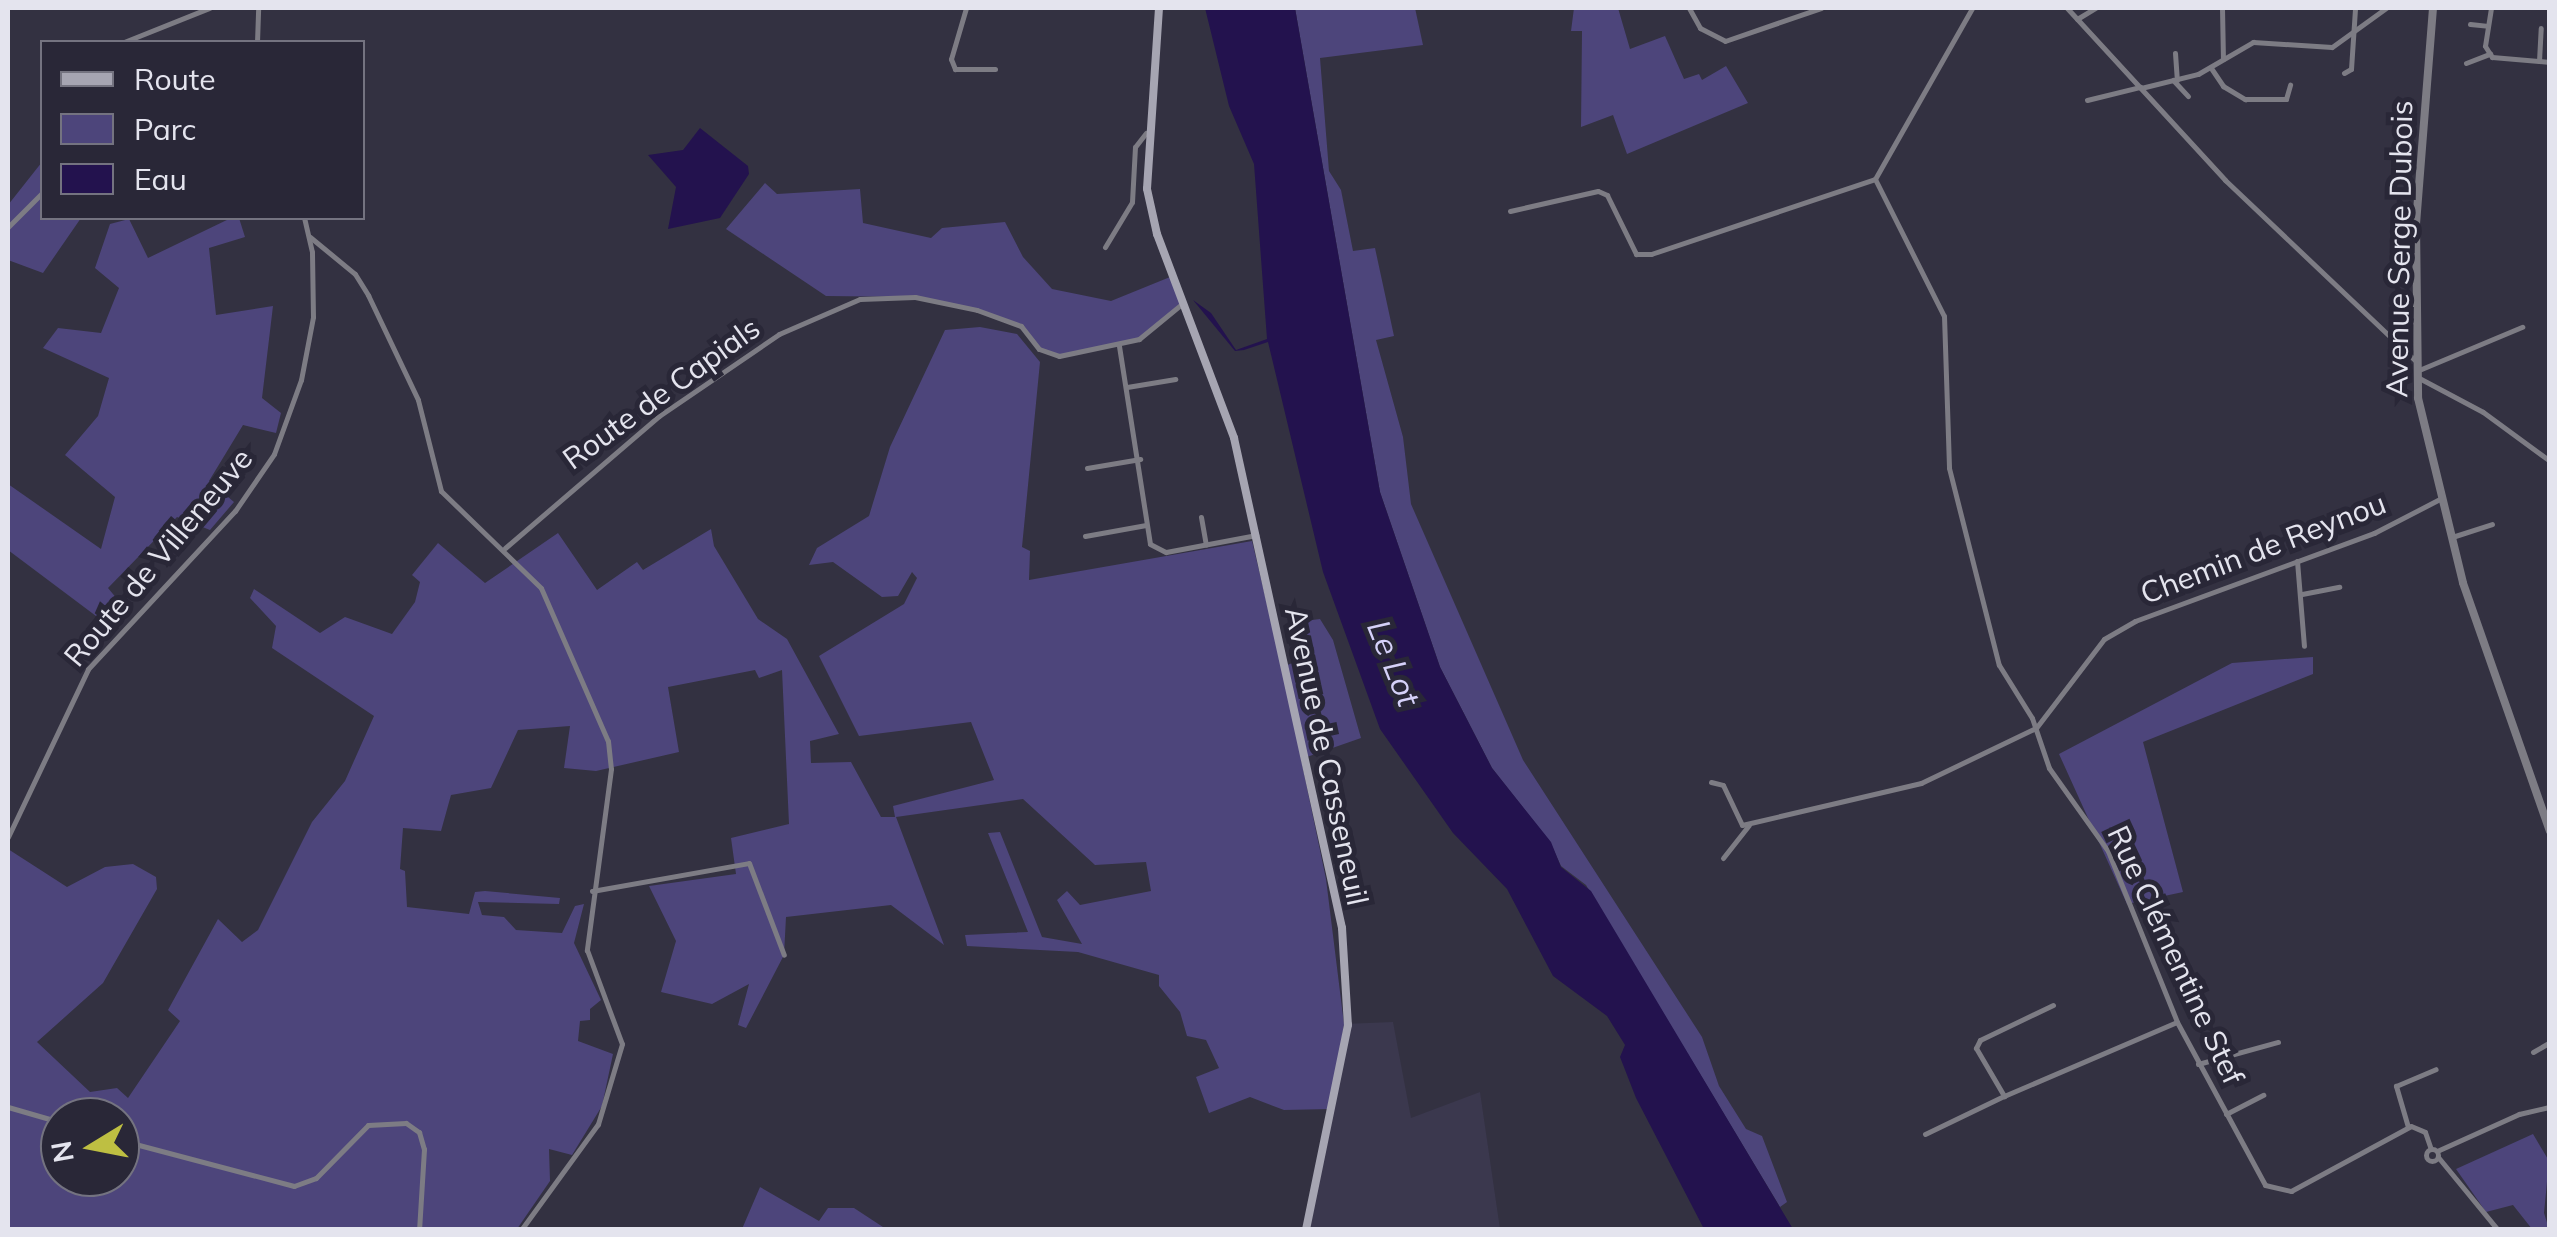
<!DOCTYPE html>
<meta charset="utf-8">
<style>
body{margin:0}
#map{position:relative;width:2557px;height:1237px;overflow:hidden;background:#333141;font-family:Mulish,sans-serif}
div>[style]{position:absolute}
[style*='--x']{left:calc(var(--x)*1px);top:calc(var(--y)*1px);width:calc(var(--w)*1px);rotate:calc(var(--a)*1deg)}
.built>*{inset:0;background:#3b384e}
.green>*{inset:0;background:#4d457b}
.water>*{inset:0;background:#23124e}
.minor>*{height:5px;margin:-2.5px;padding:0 2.5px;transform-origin:2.5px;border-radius:2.5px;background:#7d7c84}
.minor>.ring{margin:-2.5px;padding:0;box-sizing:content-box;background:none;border:5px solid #7d7c84;border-radius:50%}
.tertiary>*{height:8px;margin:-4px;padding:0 4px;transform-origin:4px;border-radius:4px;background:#7d7c84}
.secondary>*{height:8px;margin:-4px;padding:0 4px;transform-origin:4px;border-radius:4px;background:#a6a5b2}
span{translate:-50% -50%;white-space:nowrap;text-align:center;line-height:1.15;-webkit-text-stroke:10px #292737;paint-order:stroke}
.street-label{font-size:30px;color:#e4e4ee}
.water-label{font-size:32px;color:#d5d1f9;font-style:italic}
.frame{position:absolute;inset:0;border:10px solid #e4e4ee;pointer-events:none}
.legend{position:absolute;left:40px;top:40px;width:325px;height:180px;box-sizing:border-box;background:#292737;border:2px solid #747380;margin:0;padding:12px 18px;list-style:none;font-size:30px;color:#e4e4ee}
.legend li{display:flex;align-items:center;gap:20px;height:50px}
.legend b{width:50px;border:2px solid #747380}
.north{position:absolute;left:40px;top:1097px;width:100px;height:100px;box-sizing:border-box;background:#292737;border:2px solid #747380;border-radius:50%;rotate:260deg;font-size:28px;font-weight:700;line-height:40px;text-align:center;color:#e4e4ee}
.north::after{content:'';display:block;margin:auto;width:35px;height:45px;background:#bebf42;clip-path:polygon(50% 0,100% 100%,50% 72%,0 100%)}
</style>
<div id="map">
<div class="built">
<div style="clip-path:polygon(1393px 1022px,1411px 1118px,1480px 1092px,1500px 1229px,1310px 1230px,1344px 1024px)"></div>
</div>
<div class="green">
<div style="clip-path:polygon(1295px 8px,1415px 8px,1423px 45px,1320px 58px,1329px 171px,1341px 190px,1353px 251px,1375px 248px,1394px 336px,1376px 340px,1403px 437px,1411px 504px,1523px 760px,1702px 1037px,1719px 1086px,1746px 1129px,1762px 1136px,1787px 1202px,1780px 1207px,1586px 885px,1561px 866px,1550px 842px,1492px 768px,1440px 667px,1380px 492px)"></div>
<div style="clip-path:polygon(1574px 8px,1618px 8px,1630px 49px,1665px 36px,1684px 79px,1699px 74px,1702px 80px,1726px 66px,1748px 103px,1627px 154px,1613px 115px,1581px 127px,1582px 31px,1571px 31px)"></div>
<div style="clip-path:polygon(42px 162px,42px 218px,81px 218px,43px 273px,8px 260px,8px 205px)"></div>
<div style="clip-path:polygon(765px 183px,777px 194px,860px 189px,863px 223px,931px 238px,942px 228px,1005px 222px,1023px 257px,1052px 289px,1111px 301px,1175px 275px,1185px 301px,1139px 339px,1059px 356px,1039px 349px,1021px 326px,977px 310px,915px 297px,826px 296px,726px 229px)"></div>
<div style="clip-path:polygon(231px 218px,239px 218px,245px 237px,209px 248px,216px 315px,273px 306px,262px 398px,281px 413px,276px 433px,243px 425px,209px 481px,234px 502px,210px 530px,177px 517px,108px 588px,127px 611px,108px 625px,8px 550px,8px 484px,101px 549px,115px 497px,65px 455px,98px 416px,109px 378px,43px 348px,58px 328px,101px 333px,119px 288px,95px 268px,110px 224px,129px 219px,148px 258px)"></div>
<div style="clip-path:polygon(evenodd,980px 327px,1017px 334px,1040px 362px,1022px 547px,1030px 551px,1029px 580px,1252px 541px,1282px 667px,1295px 662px,1289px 623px,1320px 619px,1333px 640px,1361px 738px,1301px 759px,1326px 879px,1344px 1024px,1331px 1109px,1284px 1110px,1250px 1097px,1209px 1113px,1196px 1077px,1219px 1068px,1206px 1040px,1187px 1036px,1180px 1012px,1159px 986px,1159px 975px,1078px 952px,967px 946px,965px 935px,1028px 932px,988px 833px,1000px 832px,1042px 937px,1082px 944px,1057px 900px,1067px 891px,1080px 905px,1151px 891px,1146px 862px,1095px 865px,1023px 799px,896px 817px,944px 945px,891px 905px,786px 917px,784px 955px,746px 1028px,738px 1025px,749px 984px,712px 1004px,661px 992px,676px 941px,649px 886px,736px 874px,731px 838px,789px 824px,782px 670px,759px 678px,755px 670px,668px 687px,679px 752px,596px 771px,564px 768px,570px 726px,518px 730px,491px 788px,451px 795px,441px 831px,403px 828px,400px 869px,405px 871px,407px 907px,469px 914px,475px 892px,485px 891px,560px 898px,559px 904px,478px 902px,482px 915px,504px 917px,516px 930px,562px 933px,575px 906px,584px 904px,574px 943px,601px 1000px,590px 1009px,590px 1020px,580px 1021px,578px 1041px,613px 1054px,602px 1106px,572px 1155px,549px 1149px,550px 1181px,517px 1229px,8px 1229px,8px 849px,67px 887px,105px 867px,133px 864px,156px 877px,157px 889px,103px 983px,37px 1042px,90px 1092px,117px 1088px,128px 1098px,180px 1021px,168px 1010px,218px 919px,242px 942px,258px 930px,312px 822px,345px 781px,374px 716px,272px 648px,276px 626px,250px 598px,254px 589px,320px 633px,345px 617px,392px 634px,415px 602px,420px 582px,412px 575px,438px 543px,485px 583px,558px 533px,597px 590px,637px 562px,643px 570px,711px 529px,714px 546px,758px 619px,787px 639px,839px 734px,810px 741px,811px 763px,851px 762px,881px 817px,895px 817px,893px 806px,994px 780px,971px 722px,859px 736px,819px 656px,904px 604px,917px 578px,912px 572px,898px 596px,882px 597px,833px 562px,809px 565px,817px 548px,869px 516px,890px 447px,945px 330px,980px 327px,60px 1117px,120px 1117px,120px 1177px,60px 1177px,60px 1117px)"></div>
<div style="clip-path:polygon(2313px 657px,2313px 674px,2143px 742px,2183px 892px,2127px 904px,2059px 754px,2232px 663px)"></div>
<div style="clip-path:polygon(2533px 1134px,2549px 1161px,2544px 1213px,2549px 1229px,2532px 1229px,2513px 1205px,2486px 1212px,2456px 1169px)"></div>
<div style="clip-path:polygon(760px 1187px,819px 1221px,828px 1208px,854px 1208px,886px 1229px,742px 1229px)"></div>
</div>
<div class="water">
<div style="clip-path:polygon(1205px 8px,1295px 8px,1380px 492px,1440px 667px,1492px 768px,1551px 842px,1561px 867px,1591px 891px,1793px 1229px,1704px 1229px,1636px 1098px,1620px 1057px,1625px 1045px,1607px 1016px,1553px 976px,1507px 889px,1453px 833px,1380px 729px,1323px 572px,1268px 342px,1244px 350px,1235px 351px,1193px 300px,1211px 313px,1236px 350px,1267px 339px,1254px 164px,1229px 106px)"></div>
<div style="clip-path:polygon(700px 128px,748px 166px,749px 174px,720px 218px,668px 229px,676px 187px,648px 155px,683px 150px)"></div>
</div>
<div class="minor">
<div style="--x:966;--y:8;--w:53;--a:106.4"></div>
<div style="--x:951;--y:59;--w:11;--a:68"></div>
<div style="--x:955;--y:69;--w:40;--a:0"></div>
<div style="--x:1689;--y:8;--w:23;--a:61"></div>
<div style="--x:1700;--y:28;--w:28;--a:27"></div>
<div style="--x:1725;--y:41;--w:102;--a:-19"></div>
<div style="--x:2067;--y:8;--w:234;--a:47.4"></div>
<div style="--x:2225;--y:180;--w:263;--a:43.5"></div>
<div style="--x:2222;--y:8;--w:51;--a:88.9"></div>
<div style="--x:2491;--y:8;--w:38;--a:99"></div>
<div style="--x:2485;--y:46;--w:13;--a:58"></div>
<div style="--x:2492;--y:57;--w:58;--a:4.9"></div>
<div style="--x:2077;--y:19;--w:21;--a:-31"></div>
<div style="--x:2470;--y:24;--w:18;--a:6"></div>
<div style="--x:124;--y:42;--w:92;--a:-21.8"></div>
<div style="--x:257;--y:42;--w:34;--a:-88"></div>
<div style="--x:2175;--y:53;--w:27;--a:86"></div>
<div style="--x:2539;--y:61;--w:33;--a:-87"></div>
<div style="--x:2466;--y:63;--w:26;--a:-21"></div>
<div style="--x:2211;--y:68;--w:22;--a:56"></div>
<div style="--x:2223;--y:86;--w:26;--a:31"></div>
<div style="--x:2245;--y:99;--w:41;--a:0"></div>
<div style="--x:2286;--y:99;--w:15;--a:-74"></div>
<div style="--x:2344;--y:73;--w:8;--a:-30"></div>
<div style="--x:2351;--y:69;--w:61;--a:-86.2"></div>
<div style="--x:2173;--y:80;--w:22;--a:47"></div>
<div style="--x:2141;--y:88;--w:59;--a:-13.8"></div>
<div style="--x:2198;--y:74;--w:64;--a:-30.2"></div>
<div style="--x:2253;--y:42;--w:79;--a:3.6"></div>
<div style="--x:2332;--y:47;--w:67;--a:-35.8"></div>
<div style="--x:2087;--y:100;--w:55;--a:-13.8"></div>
<div style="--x:1875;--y:179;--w:153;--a:63.3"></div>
<div style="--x:1944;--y:316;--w:152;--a:88.1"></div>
<div style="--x:1949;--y:468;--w:203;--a:75.8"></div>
<div style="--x:1999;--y:665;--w:62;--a:58.1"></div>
<div style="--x:2032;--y:718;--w:53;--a:71.2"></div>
<div style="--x:2049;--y:768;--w:102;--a:54.6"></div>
<div style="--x:2108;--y:851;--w:184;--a:68"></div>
<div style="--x:2177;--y:1022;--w:185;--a:61.6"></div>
<div style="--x:2265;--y:1185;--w:27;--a:13"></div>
<div style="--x:2291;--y:1191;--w:136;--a:-28.4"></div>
<div style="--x:2411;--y:1126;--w:15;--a:23"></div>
<div style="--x:2425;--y:1132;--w:18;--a:71"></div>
<div style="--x:1875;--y:179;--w:197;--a:-60.4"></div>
<div style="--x:1510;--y:211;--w:90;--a:-12.8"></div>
<div style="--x:1598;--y:191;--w:10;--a:24"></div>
<div style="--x:1607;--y:195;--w:66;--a:63.8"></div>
<div style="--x:1636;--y:254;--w:15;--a:0"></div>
<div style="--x:1651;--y:254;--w:236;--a:-18.5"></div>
<div style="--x:8;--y:227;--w:48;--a:-45"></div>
<div style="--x:310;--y:237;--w:58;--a:39.4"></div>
<div style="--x:355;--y:274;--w:25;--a:58"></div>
<div style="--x:368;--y:295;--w:116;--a:64.5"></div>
<div style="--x:418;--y:400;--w:94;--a:75.8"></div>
<div style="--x:441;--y:491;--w:139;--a:44.1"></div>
<div style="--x:541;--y:588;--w:167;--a:66.4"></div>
<div style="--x:608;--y:741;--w:28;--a:84"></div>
<div style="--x:611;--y:769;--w:183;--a:97.6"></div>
<div style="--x:587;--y:950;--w:100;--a:69.6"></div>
<div style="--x:622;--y:1044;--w:84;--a:106.7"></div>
<div style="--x:598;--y:1124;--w:131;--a:126"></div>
<div style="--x:1105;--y:247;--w:52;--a:-59"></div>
<div style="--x:1132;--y:202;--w:55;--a:-86.9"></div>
<div style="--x:1135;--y:147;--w:18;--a:-52"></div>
<div style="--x:1119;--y:346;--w:200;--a:81.1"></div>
<div style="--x:1150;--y:544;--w:18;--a:27"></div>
<div style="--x:1166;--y:552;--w:92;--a:-10.7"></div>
<div style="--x:2419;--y:370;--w:112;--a:-22.7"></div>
<div style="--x:2419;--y:378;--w:72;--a:28"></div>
<div style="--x:2483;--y:412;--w:83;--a:36.2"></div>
<div style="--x:1127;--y:387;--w:49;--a:-9.5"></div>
<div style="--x:1087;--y:468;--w:54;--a:-9.6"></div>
<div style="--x:1201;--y:517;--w:28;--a:80"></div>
<div style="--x:1085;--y:536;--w:62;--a:-10.2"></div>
<div style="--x:2452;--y:537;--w:42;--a:-18"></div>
<div style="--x:505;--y:548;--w:203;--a:-40.6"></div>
<div style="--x:659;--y:416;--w:145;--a:-34.3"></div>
<div style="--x:779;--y:334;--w:88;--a:-23.4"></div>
<div style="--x:860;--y:299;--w:55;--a:-2.1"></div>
<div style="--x:915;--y:297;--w:63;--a:11.8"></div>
<div style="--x:977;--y:310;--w:47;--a:20"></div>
<div style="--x:1021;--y:326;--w:29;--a:52"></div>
<div style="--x:1039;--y:349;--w:21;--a:19"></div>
<div style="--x:1059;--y:356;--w:82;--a:-12"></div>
<div style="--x:1139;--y:339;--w:57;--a:-39.3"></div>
<div style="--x:2297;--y:561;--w:85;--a:85.3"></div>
<div style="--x:2302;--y:594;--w:38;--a:-11"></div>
<div style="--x:1711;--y:782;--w:12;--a:14"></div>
<div style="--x:1723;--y:785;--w:44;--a:64.6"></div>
<div style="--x:1742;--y:825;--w:184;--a:-13.2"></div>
<div style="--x:1921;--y:783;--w:127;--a:-25.6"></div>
<div style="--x:2036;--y:728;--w:112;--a:-52.6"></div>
<div style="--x:2104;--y:639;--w:36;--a:-30"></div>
<div style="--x:2135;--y:621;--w:255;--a:-20.2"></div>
<div style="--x:2374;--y:533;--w:74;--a:-27.3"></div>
<div style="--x:8;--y:837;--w:186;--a:-64.5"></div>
<div style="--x:88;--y:669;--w:216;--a:-47.1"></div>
<div style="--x:235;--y:511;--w:69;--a:-55.6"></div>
<div style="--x:274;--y:454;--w:79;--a:-70"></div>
<div style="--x:301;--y:380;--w:64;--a:-79.2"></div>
<div style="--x:313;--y:317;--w:65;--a:-90.9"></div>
<div style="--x:312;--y:252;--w:35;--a:-103"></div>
<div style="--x:1723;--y:858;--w:42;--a:-51.8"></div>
<div style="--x:592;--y:891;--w:159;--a:-10.1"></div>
<div style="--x:749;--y:863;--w:98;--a:69.2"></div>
<div style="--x:2053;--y:1005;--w:81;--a:154.4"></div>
<div style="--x:1980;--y:1040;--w:9;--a:117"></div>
<div style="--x:1976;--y:1048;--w:56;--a:59.7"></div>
<div style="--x:2004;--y:1096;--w:188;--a:-23.2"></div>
<div style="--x:2533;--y:1052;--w:20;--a:-30"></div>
<div style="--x:2198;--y:1064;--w:83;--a:-15.4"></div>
<div style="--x:8;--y:1107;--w:54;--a:16.1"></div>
<div style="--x:2226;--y:1114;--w:42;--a:-27.2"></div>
<div style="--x:2408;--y:1127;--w:43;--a:-106.3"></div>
<div style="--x:2396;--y:1086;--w:43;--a:-23"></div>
<div style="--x:1925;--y:1134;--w:88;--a:-25.7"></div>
<div style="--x:120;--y:1140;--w:180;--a:14.8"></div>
<div style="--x:294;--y:1186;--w:23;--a:-20"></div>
<div style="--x:316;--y:1178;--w:74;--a:-45.5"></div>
<div style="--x:368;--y:1125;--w:38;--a:-3"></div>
<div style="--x:406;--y:1123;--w:16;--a:35"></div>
<div style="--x:419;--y:1132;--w:18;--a:74"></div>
<div style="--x:424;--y:1149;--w:81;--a:93.5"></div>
<div class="ring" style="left:2426px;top:1149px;width:7px;height:7px"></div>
<div style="--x:2437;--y:1151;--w:90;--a:-24.3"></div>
<div style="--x:2519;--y:1114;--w:32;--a:-13"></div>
<div style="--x:2438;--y:1157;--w:94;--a:50.6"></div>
</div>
<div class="tertiary">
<div style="--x:2433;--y:8;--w:218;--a:94.5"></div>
<div style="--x:2416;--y:225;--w:173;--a:89.3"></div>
<div style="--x:2418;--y:398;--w:190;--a:76.3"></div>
<div style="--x:2463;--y:583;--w:263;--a:70.7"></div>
</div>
<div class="secondary">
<div style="--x:1159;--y:8;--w:181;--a:93.8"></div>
<div style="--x:1147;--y:189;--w:46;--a:77.5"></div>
<div style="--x:1157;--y:234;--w:218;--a:69.3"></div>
<div style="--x:1234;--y:438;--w:502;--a:77.57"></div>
<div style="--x:1342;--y:928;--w:97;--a:86.5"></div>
<div style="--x:1348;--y:1025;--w:209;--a:101.6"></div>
</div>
<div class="street-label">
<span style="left:2399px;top:249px;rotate:-89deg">Avenue Serge Dubois</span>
<span style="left:661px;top:393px;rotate:-36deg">Route de Capials</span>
<span style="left:2263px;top:548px;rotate:-21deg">Chemin de Reynou</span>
<span style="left:158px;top:557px;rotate:-50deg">Route de Villeneuve</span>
<span style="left:1327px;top:756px;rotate:78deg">Avenue de Casseneuil</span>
<span style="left:2176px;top:955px;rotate:65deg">Rue Clémentine Stef</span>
</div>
<div class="water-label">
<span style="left:1394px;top:663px;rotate:68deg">Le Lot</span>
</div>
<div class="frame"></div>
<ul class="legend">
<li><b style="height:12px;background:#a6a5b2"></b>Route</li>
<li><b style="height:28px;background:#4d457b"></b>Parc</li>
<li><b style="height:28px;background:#23124e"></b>Eau</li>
</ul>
<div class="north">N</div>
</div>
